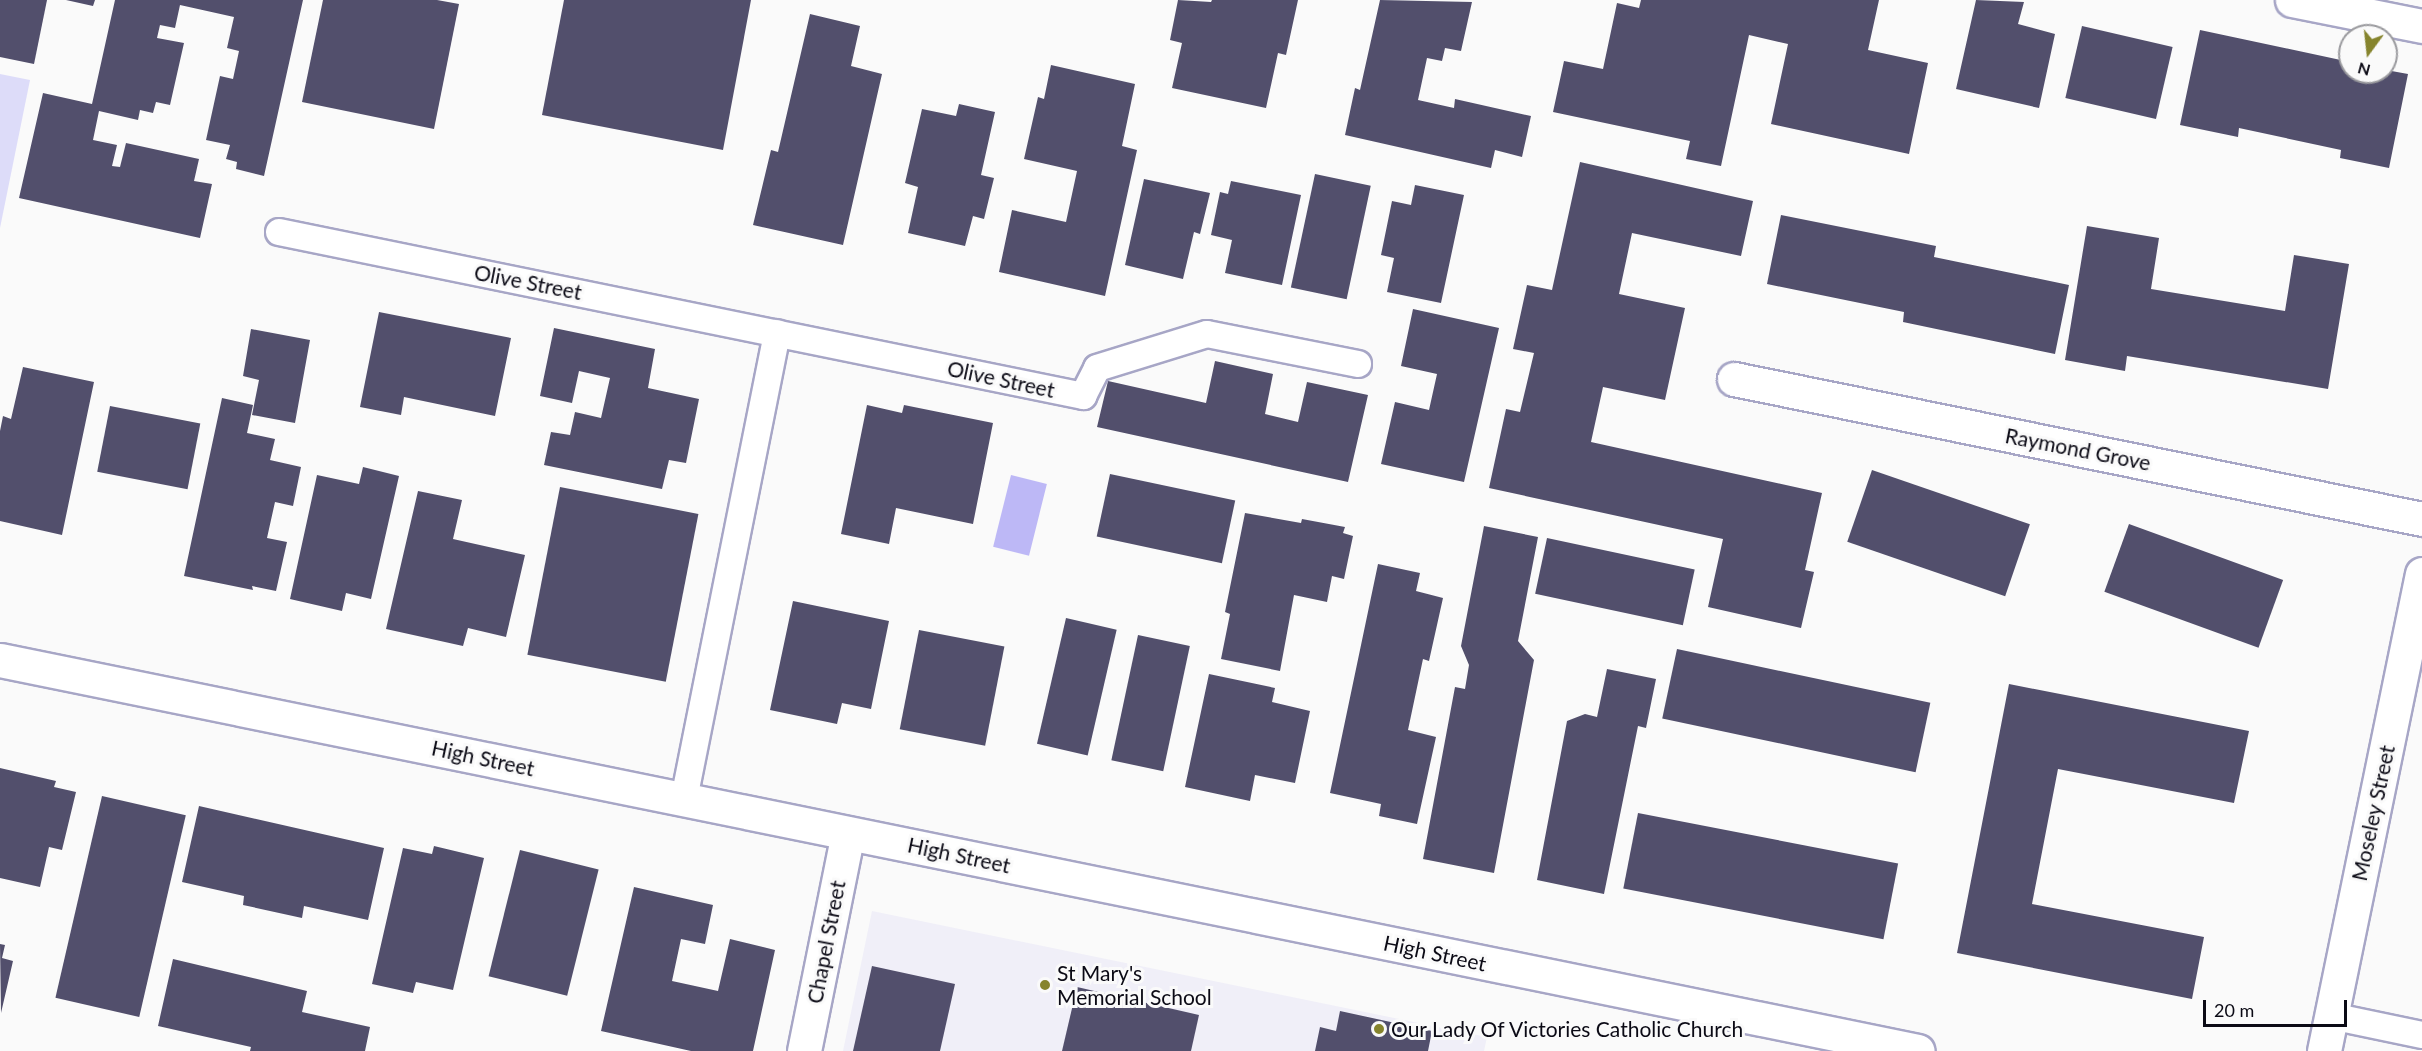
<!DOCTYPE html>
<style>
body{margin:0}
#map{position:relative;width:2422px;height:1051px;overflow:hidden;background:#fafafa;font-family:Lato,sans-serif}
div>[style]{position:absolute}
[style*='--x']{left:calc(var(--x)*1px);top:calc(var(--y)*1px);width:calc(var(--w)*1px);rotate:calc(var(--a)*1deg)}
.built>*{inset:0;background:#f0eff8}
.green>*{inset:0;background:#dddcf9}
.water>*{inset:0;background:#bdb8f6;transform-origin:0 0}
.building>*{inset:0;background:#524f6c;transform-origin:0 0}
.roads{filter:drop-shadow(2px 0 #a7a6c6) drop-shadow(-2px 0 #a7a6c6) drop-shadow(0 2px #a7a6c6) drop-shadow(0 -2px #a7a6c6)}
.service>*{height:26px;margin:-13px;padding:0 13px;transform-origin:13px;border-radius:13px;background:#fff}
.minor>*{height:33px;margin:-16.5px;padding:0 16.5px;transform-origin:16.5px;border-radius:16.5px;background:#fff}
.tertiary>*{height:33px;margin:-16.5px;padding:0 16.5px;transform-origin:16.5px;border-radius:16.5px;background:#fff}
.dots>*{width:16px;height:16px;translate:-50% -50%;box-sizing:border-box;border:3px solid #fafafa;border-radius:50%}
span{translate:-50% -50%;white-space:nowrap;text-align:center;line-height:1.15;-webkit-text-stroke:6px #fafafa;paint-order:stroke}
.street-label{font-size:21px;color:#0b0a15}
.poi-label{font-size:21px;color:#0b0a15}
.left{translate:0 -50%;text-align:left}
.north{position:absolute;left:2338px;top:24px;width:60px;height:60px;box-sizing:border-box;background:#fafafa;border:2px solid #9a9a9e;border-radius:50%;rotate:195deg;font-size:16px;font-weight:700;line-height:24px;text-align:center;color:#0b0a15}
.north::after{content:'';display:block;margin:auto;width:21px;height:27px;background:#86842d;clip-path:polygon(50% 0,100% 100%,50% 72%,0 100%)}
.scale{position:absolute;left:2203px;top:1000px;width:144px;height:27px;box-sizing:border-box;border:3px solid #0b0a15;border-top:0;padding-left:8px;font-size:18px;line-height:21px;white-space:nowrap;color:#0b0a15;-webkit-text-stroke:4px #fafafa;paint-order:stroke}
</style>
<div id="map">
<div class="built">
<div style="clip-path:polygon(872px 911px,1487px 1037px,1484px 1051px,843px 1051px)"></div>
</div>
<div class="green">
<div style="clip-path:polygon(0 74px,30px 80px,0 228px)"></div>
</div>
<div class="water">
<div style="left:1011px;top:475px;width:37px;height:74px;rotate:14deg"></div>
</div>
<div class="building">
<div style="clip-path:polygon(0 0,47px 0,34px 64px,0 57px)"></div>
<div style="clip-path:polygon(66px 0,95px 0,93px 6px)"></div>
<div style="clip-path:polygon(115px 0,303px 0,264px 176px,236px 169px,237px 162px,226px 159px,230px 145px,206px 140px,220px 76px,233px 79px,239px 51px,227px 48px,234px 17px,180px 5px,175px 28px,160px 25px,157px 38px,184px 43px,170px 105px,156px 102px,153px 113px,140px 110px,138px 120px,99px 111px,93px 140px,117px 145px,112px 166px,120px 167px,126px 143px,199px 159px,194px 181px,212px 184px,200px 238px,19px 198px,43px 93px,92px 104px)"></div>
<div style="clip-path:polygon(323px 0,437px 0,459px 4px,434px 129px,302px 102px)"></div>
<div style="clip-path:polygon(564px 0,751px 0,723px 150px,542px 115px)"></div>
<div style="clip-path:polygon(1178px 0,1211px 2px,1212px 0,1298px 0,1286px 55px,1278px 53px,1266px 108px,1172px 88px,1182px 43px,1170px 40px)"></div>
<div style="clip-path:polygon(1380px 0,1472px 2px,1461px 51px,1445px 48px,1442px 61px,1427px 58px,1418px 100px,1454px 108px,1455px 99px,1531px 116px,1522px 157px,1495px 150px,1491px 168px,1345px 135px,1355px 88px,1360px 90px)"></div>
<div style="clip-path:polygon(1641px 0,1879px 0,1868px 50px,1928px 63px,1909px 154px,1771px 124px,1788px 44px,1749px 35px,1721px 166px,1686px 159px,1690px 141px,1553px 112px,1564px 61px,1603px 69px,1617px 3px,1639px 8px)"></div>
<div style="clip-path:polygon(1976px 0,2024px 2px,2018px 24px,2055px 34px,2039px 108px,1956px 89px)"></div>
<div style="clip-path:polygon(810px 14px,860px 26px,851px 66px,882px 74px,843px 245px,753px 225px,771px 150px,778px 152px)"></div>
<div style="left:2082px;top:26px;width:93px;height:74px;rotate:13deg"></div>
<div style="clip-path:polygon(2200px 30px,2350px 62px,2350px 72px,2386px 72px,2386px 70px,2408px 74px,2389px 168px,2340px 158px,2341px 150px,2239px 128px,2238px 137px,2180px 125px)"></div>
<div style="clip-path:polygon(1051px 65px,1135px 84px,1122px 146px,1137px 150px,1105px 296px,999px 272px,1012px 210px,1066px 222px,1077px 171px,1024px 159px,1038px 97px,1044px 99px)"></div>
<div style="clip-path:polygon(959px 104px,995px 112px,981px 175px,994px 178px,984px 219px,973px 216px,965px 246px,908px 233px,918px 187px,905px 183px,922px 109px,956px 116px)"></div>
<div style="clip-path:polygon(1580px 162px,1753px 201px,1741px 256px,1632px 233px,1619px 294px,1685px 308px,1665px 400px,1603px 387px,1591px 442px,1822px 493px,1805px 570px,1814px 572px,1801px 628px,1708px 607px,1723px 539px,1489px 488px,1506px 409px,1520px 412px,1534px 353px,1513px 349px,1527px 285px,1552px 290px)"></div>
<div style="left:1315px;top:174px;width:57px;height:116px;rotate:12deg"></div>
<div style="clip-path:polygon(1144px 179px,1210px 193px,1200px 234px,1194px 232px,1183px 279px,1125px 265px)"></div>
<div style="clip-path:polygon(1231px 181px,1301px 195px,1282px 285px,1225px 273px,1232px 240px,1211px 235px,1220px 192px,1228px 194px)"></div>
<div style="clip-path:polygon(1415px 185px,1464px 195px,1441px 303px,1387px 292px,1394px 258px,1381px 255px,1392px 201px,1411px 205px)"></div>
<div style="clip-path:polygon(1781px 215px,1936px 246px,1934px 257px,2069px 285px,2055px 354px,1903px 322px,1904px 312px,1767px 284px)"></div>
<div style="clip-path:polygon(2087px 226px,2159px 238px,2151px 289px,2285px 311px,2294px 255px,2349px 264px,2328px 389px,2127px 356px,2125px 371px,2065px 360px)"></div>
<div style="clip-path:polygon(1413px 309px,1499px 328px,1464px 482px,1381px 464px,1395px 402px,1429px 410px,1437px 374px,1401px 366px)"></div>
<div style="clip-path:polygon(379px 312px,511px 338px,495px 416px,404px 397px,401px 415px,360px 407px)"></div>
<div style="clip-path:polygon(554px 328px,655px 349px,648px 388px,699px 399px,686px 463px,669px 460px,662px 489px,544px 465px,551px 432px,570px 435px,575px 412px,601px 418px,610px 378px,579px 371px,572px 403px,540px 396px)"></div>
<div style="clip-path:polygon(251px 329px,310px 340px,295px 423px,252px 415px,259px 380px,243px 376px)"></div>
<div style="clip-path:polygon(1215px 361px,1273px 374px,1265px 414px,1298px 422px,1307px 382px,1368px 395px,1348px 482px,1097px 427px,1108px 381px,1206px 403px)"></div>
<div style="clip-path:polygon(23px 367px,94px 382px,62px 535px,0 521px,0 431px,3px 416px,11px 419px)"></div>
<div style="clip-path:polygon(222px 398px,253px 405px,247px 433px,275px 439px,270px 460px,301px 467px,293px 506px,275px 502px,267px 538px,287px 542px,276px 591px,252px 586px,253px 590px,184px 576px)"></div>
<div style="clip-path:polygon(867px 405px,902px 413px,904px 405px,993px 423px,973px 524px,896px 508px,889px 544px,841px 534px)"></div>
<div style="left:110px;top:406px;width:92px;height:67px;rotate:11deg"></div>
<div style="clip-path:polygon(363px 467px,399px 476px,371px 599px,346px 593px,342px 611px,290px 599px,317px 475px,359px 484px)"></div>
<div style="left:1872px;top:470px;width:167px;height:76px;rotate:19deg"></div>
<div style="left:1110px;top:474px;width:128px;height:64px;rotate:12deg"></div>
<div style="left:560px;top:487px;width:141px;height:171px;rotate:11deg"></div>
<div style="clip-path:polygon(418px 491px,462px 500px,453px 539px,525px 555px,506px 637px,468px 628px,463px 646px,386px 629px)"></div>
<div style="clip-path:polygon(1245px 513px,1301px 523px,1302px 519px,1345px 527px,1343px 533px,1353px 536px,1344px 579px,1332px 576px,1327px 602px,1294px 595px,1280px 671px,1221px 659px,1230px 614px,1225px 612px)"></div>
<div style="left:2129px;top:524px;width:164px;height:72px;rotate:20deg"></div>
<div style="clip-path:polygon(1484px 526px,1538px 537px,1518px 641px,1534px 660px,1494px 873px,1423px 859px,1455px 687px,1465px 689px,1469px 665px,1461px 646px)"></div>
<div style="left:1547px;top:538px;width:151px;height:57px;rotate:12deg"></div>
<div style="clip-path:polygon(1378px 564px,1420px 573px,1416px 591px,1443px 598px,1429px 661px,1423px 659px,1408px 730px,1436px 737px,1417px 824px,1379px 816px,1381px 804px,1330px 793px)"></div>
<div style="clip-path:polygon(793px 601px,889px 621px,871px 709px,842px 703px,837px 724px,770px 710px)"></div>
<div style="left:1066px;top:618px;width:52px;height:129px;rotate:13deg"></div>
<div style="left:919px;top:630px;width:87px;height:101px;rotate:11deg"></div>
<div style="left:1138px;top:635px;width:53px;height:128px;rotate:12deg"></div>
<div style="left:1677px;top:649px;width:259px;height:71px;rotate:12deg"></div>
<div style="clip-path:polygon(1607px 669px,1656px 679px,1646px 728px,1638px 726px,1604px 894px,1537px 880px,1567px 721px,1585px 714px,1597px 717px)"></div>
<div style="clip-path:polygon(1209px 674px,1275px 688px,1272px 702px,1310px 711px,1295px 783px,1255px 775px,1250px 801px,1185px 787px)"></div>
<div style="clip-path:polygon(2009px 684px,2249px 731px,2234px 803px,2058px 769px,2032px 904px,2204px 937px,2192px 999px,1957px 953px)"></div>
<div style="clip-path:polygon(0 768px,56px 781px,54px 787px,76px 792px,62px 850px,49px 847px,40px 887px,0 878px)"></div>
<div style="left:102px;top:796px;width:86px;height:207px;rotate:13deg"></div>
<div style="clip-path:polygon(199px 806px,384px 848px,368px 920px,304px 906px,302px 918px,243px 905px,244px 896px,182px 882px)"></div>
<div style="left:1638px;top:813px;width:265px;height:77px;rotate:11deg"></div>
<div style="clip-path:polygon(434px 846px,484px 858px,453px 990px,416px 982px,413px 993px,372px 984px,403px 848px,432px 854px)"></div>
<div style="left:520px;top:850px;width:81px;height:130px;rotate:14deg"></div>
<div style="clip-path:polygon(634px 887px,713px 905px,705px 944px,681px 939px,672px 981px,718px 991px,730px 939px,775px 950px,753px 1051px,691px 1051px,601px 1031px)"></div>
<div style="clip-path:polygon(0 944px,5px 945px,2px 958px,13px 961px,1px 1013px)"></div>
<div style="clip-path:polygon(173px 959px,307px 991px,302px 1012px,370px 1027px,365px 1051px,250px 1051px,251px 1047px,158px 1026px)"></div>
<div style="clip-path:polygon(872px 966px,955px 984px,940px 1051px,853px 1051px)"></div>
<div style="clip-path:polygon(1077px 987px,1199px 1015px,1191px 1051px,1062px 1051px)"></div>
<div style="clip-path:polygon(1340px 1011px,1432px 1031px,1428px 1051px,1315px 1051px,1320px 1027px,1336px 1031px)"></div>
</div>
<div class="roads">
<div class="service">
<div style="--x:279;--y:232;--w:821;--a:11.53"></div>
<div style="--x:1083;--y:396;--w:31;--a:-63"></div>
<div style="--x:1097;--y:368;--w:115;--a:-17.2"></div>
<div style="--x:1207;--y:334;--w:154;--a:11.2"></div>
<div style="--x:684;--y:799;--w:475;--a:-78.7"></div>
<div style="--x:2331;--y:1016;--w:93;--a:11.8"></div>
</div>
<div class="minor">
<div style="--x:2292;--y:0;--w:133;--a:11.3"></div>
<div style="--x:1734;--y:379;--w:702;--a:11.5"></div>
<div style="--x:0;--y:660;--w:1957;--a:11.52"></div>
<div style="--x:804;--y:1051;--w:222;--a:-78.6"></div>
</div>
<div class="tertiary">
<div style="--x:2324;--y:1051;--w:487;--a:-78.4"></div>
</div>
</div>
<div class="dots">
<div style="left:1045px;top:985px;background:#86842d"></div>
<div style="left:1379px;top:1029px;background:#86842d"></div>
</div>
<div class="street-label">
<span style="left:528px;top:282px;rotate:11deg">Olive Street</span>
<span style="left:1001px;top:379px;rotate:12deg">Olive Street</span>
<span style="left:2078px;top:449px;rotate:11deg">Raymond Grove</span>
<span style="left:483px;top:758px;rotate:12deg">High Street</span>
<span style="left:2373px;top:813px;rotate:-78deg">Moseley Street</span>
<span style="left:959px;top:855px;rotate:12deg">High Street</span>
<span style="left:826px;top:942px;rotate:-79deg">Chapel Street</span>
<span style="left:1435px;top:953px;rotate:12deg">High Street</span>
</div>
<div class="poi-label">
<span class="left" style="left:1057px;top:985px">St Mary's<br>Memorial School</span>
<span class="left" style="left:1391px;top:1029px">Our Lady Of Victories Catholic Church</span>
</div>
<div class="north">N</div>
<div class="scale">20 m</div>
</div>
